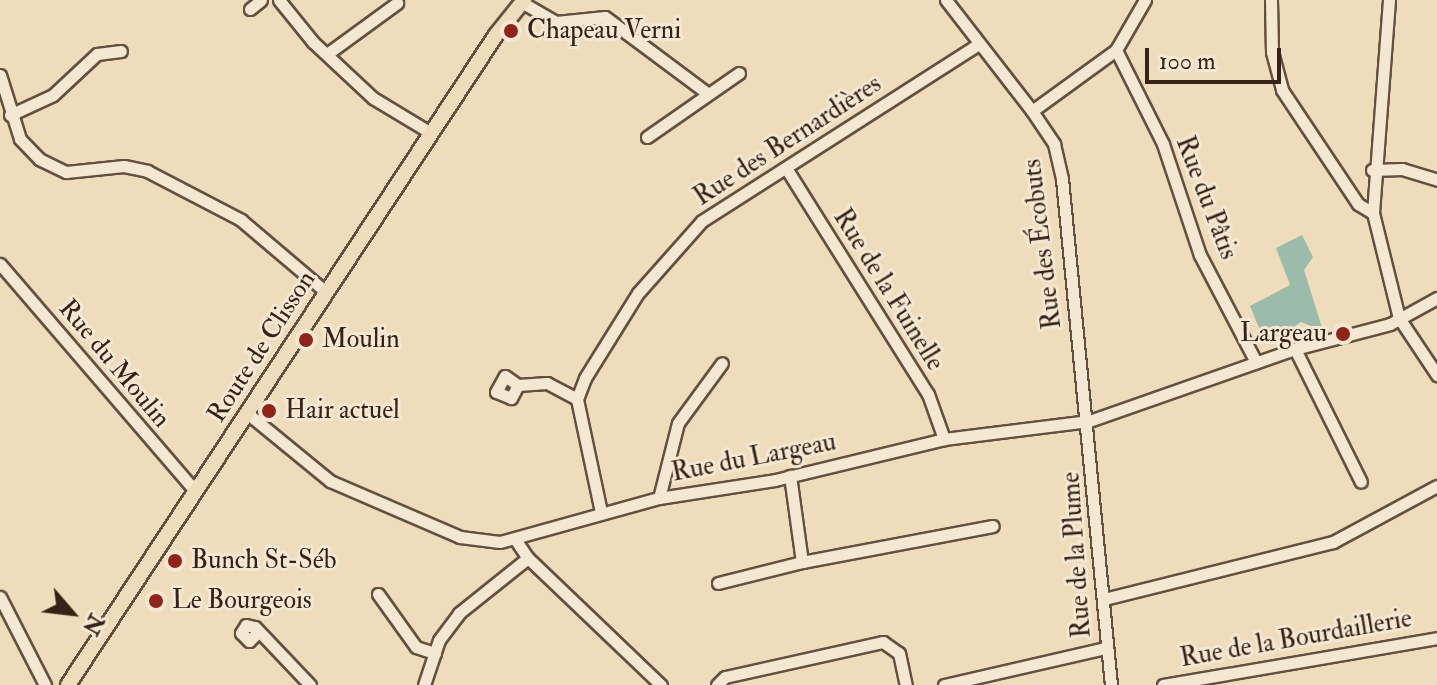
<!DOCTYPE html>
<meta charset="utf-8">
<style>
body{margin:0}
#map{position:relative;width:1437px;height:685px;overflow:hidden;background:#eedcbb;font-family:"IM FELL Double Pica",serif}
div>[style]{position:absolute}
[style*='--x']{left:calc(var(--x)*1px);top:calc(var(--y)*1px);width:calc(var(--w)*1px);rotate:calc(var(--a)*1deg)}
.water>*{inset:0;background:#9bbcaa}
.roads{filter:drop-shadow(2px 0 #645040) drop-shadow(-2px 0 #645040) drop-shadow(0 2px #645040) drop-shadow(0 -2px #645040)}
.minor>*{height:11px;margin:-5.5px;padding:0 5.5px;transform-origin:5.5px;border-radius:5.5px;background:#f4e8d3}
.major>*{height:14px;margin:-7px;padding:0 7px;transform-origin:7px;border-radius:7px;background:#eedcbb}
.dots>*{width:22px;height:22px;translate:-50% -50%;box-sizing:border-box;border:4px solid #f4e8d3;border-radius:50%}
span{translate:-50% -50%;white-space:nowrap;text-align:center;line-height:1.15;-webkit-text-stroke:6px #f4e8d3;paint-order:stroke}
.poi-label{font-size:26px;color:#362217}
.left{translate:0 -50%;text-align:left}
.right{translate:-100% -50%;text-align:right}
.street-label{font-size:26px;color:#362217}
.north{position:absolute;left:32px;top:573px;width:80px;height:80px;-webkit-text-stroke:6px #f4e8d3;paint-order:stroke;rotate:118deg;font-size:22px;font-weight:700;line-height:32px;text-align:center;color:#362217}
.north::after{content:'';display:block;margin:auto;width:28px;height:36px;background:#362217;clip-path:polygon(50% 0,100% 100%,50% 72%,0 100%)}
.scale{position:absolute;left:1145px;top:48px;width:136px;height:36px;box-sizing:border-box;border:4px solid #362217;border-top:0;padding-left:10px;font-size:24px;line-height:28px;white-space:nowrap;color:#362217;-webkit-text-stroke:6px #f4e8d3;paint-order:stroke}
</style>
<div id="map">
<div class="water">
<div style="clip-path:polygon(1302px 235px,1313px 257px,1304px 270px,1323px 331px,1301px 322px,1273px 341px,1264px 340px,1250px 306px,1290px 285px,1276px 248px)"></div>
</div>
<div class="roads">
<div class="minor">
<div style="--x:279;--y:0;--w:54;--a:51"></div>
<div style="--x:313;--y:42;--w:82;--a:43"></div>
<div style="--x:373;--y:98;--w:68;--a:31.1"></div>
<div style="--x:946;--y:0;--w:140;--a:52.2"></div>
<div style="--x:1032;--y:111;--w:40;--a:56"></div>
<div style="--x:1054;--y:144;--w:36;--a:77"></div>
<div style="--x:1062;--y:179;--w:508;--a:84.47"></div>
<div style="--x:1271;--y:0;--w:52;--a:88.9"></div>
<div style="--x:1272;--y:52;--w:39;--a:75"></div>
<div style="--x:1282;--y:90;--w:137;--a:56.3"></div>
<div style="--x:1358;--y:204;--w:17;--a:31"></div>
<div style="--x:1389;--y:0;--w:214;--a:94.3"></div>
<div style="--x:1373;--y:213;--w:108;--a:76.1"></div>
<div style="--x:1399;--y:318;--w:69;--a:56.3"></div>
<div style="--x:523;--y:3;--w:38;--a:30"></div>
<div style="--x:556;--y:22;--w:49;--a:-5.8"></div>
<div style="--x:605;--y:17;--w:127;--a:36.7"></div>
<div style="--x:250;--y:9;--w:14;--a:-39"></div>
<div style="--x:1116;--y:50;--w:105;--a:63.4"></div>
<div style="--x:1163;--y:144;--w:117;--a:71.6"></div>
<div style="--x:1200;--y:255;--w:121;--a:62.4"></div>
<div style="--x:327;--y:54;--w:87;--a:-36.1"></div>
<div style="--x:0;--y:75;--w:67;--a:72.6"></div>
<div style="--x:20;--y:139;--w:28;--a:46"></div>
<div style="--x:39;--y:159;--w:30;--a:26"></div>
<div style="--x:66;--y:172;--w:58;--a:-5.9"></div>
<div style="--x:124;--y:166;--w:24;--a:12"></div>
<div style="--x:147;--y:171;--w:106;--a:27.5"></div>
<div style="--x:241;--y:220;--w:111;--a:40.3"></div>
<div style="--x:1032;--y:111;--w:104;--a:-36"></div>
<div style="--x:1116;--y:50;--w:58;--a:-59.9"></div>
<div style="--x:10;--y:115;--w:47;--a:-24.9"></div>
<div style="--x:53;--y:95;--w:60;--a:-43"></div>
<div style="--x:97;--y:54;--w:24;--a:-7"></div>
<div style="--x:647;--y:137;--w:112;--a:-34.8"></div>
<div style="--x:786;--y:168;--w:267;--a:57.9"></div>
<div style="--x:928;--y:394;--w:48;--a:70.4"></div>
<div style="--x:1372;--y:170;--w:30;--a:-2"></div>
<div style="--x:1402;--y:169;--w:37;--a:17"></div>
<div style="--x:0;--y:264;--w:299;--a:49.3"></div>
<div style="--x:1295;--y:349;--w:148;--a:63.6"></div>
<div style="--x:518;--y:385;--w:15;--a:118"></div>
<div style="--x:511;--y:398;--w:16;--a:-158"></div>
<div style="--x:496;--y:392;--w:18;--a:-61"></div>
<div style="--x:505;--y:376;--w:16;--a:35"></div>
<div style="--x:518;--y:385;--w:29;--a:-4"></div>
<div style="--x:547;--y:383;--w:34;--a:28"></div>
<div style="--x:247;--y:413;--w:107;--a:39.3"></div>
<div style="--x:330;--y:481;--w:142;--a:23.3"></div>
<div style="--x:460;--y:537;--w:40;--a:7.1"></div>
<div style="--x:500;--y:542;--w:165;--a:-15.5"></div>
<div style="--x:659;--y:498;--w:117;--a:-8.8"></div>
<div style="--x:775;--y:480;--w:174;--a:-13.6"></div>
<div style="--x:944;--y:439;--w:146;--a:-7.1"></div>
<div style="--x:1089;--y:421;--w:218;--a:-19.3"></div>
<div style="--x:1295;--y:349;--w:98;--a:-14.7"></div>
<div style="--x:1390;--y:324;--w:54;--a:-29"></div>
<div style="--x:659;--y:498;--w:77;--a:-75.8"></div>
<div style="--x:678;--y:423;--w:74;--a:-53.7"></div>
<div style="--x:601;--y:512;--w:116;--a:-102"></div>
<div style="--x:577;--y:399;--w:22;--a:-69"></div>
<div style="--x:585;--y:378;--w:100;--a:-58.1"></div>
<div style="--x:638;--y:293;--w:96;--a:-48.4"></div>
<div style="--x:702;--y:221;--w:326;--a:-32.6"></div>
<div style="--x:515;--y:539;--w:23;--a:56"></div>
<div style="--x:528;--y:558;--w:184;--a:43.7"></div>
<div style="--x:802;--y:562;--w:194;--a:-10.7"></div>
<div style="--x:718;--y:583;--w:87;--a:-14"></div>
<div style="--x:802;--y:562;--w:87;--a:-97.9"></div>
<div style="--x:378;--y:594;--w:65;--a:54.4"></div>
<div style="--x:416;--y:647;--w:20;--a:18"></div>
<div style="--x:0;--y:597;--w:99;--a:62.9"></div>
<div style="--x:1104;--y:599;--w:236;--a:-14"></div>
<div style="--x:1333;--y:542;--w:118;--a:-28.3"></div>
<div style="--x:257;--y:633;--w:11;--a:135"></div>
<div style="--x:249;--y:641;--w:11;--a:-135"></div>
<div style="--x:241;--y:633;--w:9;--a:-58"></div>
<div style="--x:246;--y:625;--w:9;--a:13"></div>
<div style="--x:255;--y:627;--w:80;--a:46.5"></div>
<div style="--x:424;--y:685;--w:47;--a:-71.6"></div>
<div style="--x:439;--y:640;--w:34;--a:-53"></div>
<div style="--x:459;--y:613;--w:88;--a:-38.6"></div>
<div style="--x:717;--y:685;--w:11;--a:-45"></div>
<div style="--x:725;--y:677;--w:162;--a:-12.5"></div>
<div style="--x:883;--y:642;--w:19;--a:35"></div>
<div style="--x:899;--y:653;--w:33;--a:78"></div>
<div style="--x:944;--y:685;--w:166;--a:-12.9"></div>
<div style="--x:1163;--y:685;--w:278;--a:-9.7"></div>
</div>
<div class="major">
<div style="--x:68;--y:685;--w:778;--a:-56.64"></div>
<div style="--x:496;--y:35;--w:45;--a:-51.3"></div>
</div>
</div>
<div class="dots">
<div style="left:511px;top:31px;background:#8f2418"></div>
<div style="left:1343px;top:334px;background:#8f2418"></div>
<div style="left:306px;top:340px;background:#8f2418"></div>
<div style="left:269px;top:411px;background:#8f2418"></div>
<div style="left:175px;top:561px;background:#8f2418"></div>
<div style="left:156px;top:601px;background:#8f2418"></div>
</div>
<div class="poi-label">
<span class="left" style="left:527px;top:31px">Chapeau Verni</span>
<span class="right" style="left:1327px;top:334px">Largeau</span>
<span class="left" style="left:322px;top:340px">Moulin</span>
<span class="left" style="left:285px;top:411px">Hair actuel</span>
<span class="left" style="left:191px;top:561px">Bunch St-Séb</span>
<span class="left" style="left:172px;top:601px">Le Bourgeois</span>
</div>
<div class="street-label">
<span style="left:788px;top:141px;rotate:-33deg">Rue des Bernardières</span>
<span style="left:1206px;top:198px;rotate:69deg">Rue du Pâtis</span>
<span style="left:1043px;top:244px;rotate:-97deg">Rue des Écobuts</span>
<span style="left:888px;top:290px;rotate:58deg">Rue de la Fuinelle</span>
<span style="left:262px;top:347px;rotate:-57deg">Route de Clisson</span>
<span style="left:114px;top:364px;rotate:50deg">Rue du Moulin</span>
<span style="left:754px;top:458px;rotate:-11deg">Rue du Largeau</span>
<span style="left:1077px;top:555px;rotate:-94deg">Rue de la Plume</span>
<span style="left:1296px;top:639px;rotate:-10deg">Rue de la Bourdaillerie</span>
</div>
<div class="north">N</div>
<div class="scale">100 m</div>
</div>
